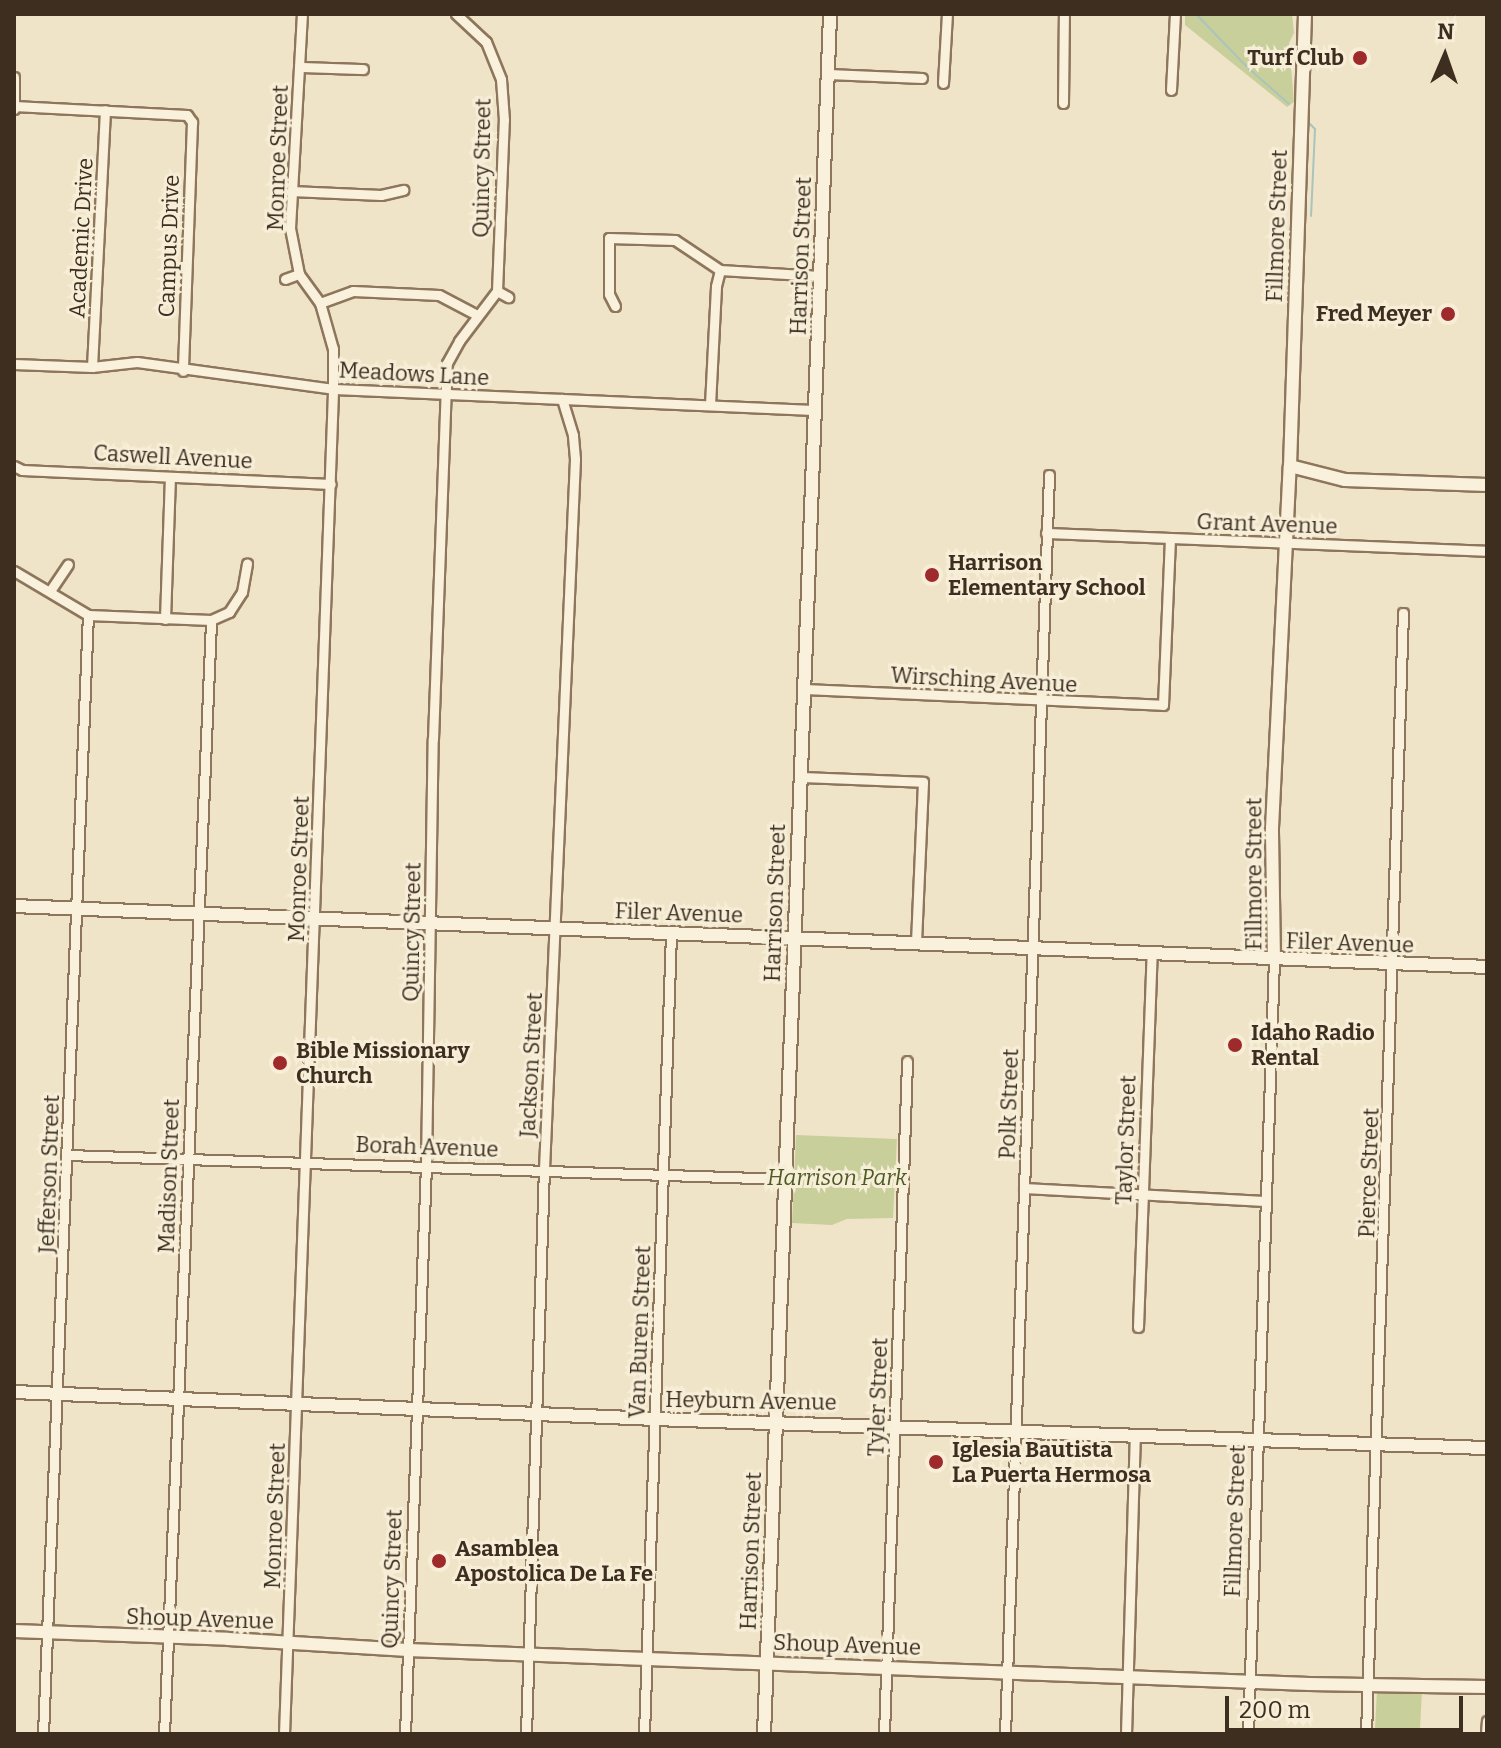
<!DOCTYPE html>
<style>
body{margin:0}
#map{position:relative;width:1501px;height:1748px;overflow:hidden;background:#f0e4c8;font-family:Bitter,serif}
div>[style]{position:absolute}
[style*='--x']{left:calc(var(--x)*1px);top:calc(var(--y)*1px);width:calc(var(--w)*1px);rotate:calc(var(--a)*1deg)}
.green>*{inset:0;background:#c9cf9b;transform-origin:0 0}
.stream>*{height:2px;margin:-1px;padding:0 1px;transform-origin:1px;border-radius:1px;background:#a9c4bc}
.roads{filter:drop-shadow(2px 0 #8d765c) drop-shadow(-2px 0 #8d765c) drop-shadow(0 2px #8d765c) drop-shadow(0 -2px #8d765c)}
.street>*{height:9px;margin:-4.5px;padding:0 4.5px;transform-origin:4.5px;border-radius:4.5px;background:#faf1dc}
.secondary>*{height:12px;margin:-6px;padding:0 6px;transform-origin:6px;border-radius:6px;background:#faf1dc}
.dots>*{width:22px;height:22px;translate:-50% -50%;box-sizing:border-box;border:4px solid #f7eed8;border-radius:50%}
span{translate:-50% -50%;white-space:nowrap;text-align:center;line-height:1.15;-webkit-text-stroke:6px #f7eed8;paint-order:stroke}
.poi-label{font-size:22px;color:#3d2e20;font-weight:700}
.right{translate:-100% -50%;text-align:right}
.left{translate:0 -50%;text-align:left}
.street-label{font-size:22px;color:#3d2e20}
.park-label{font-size:22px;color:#4d5a26;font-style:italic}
.frame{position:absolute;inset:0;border:16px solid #3d2e20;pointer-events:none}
.north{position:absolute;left:1405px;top:16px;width:80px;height:80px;-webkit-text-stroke:6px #f7eed8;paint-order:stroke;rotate:2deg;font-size:22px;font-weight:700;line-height:32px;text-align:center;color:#3d2e20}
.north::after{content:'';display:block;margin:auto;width:28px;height:36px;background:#3d2e20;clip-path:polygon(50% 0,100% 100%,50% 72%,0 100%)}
.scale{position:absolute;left:1225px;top:1696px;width:238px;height:36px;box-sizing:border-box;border:4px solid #3d2e20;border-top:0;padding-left:10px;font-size:24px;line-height:28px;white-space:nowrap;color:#3d2e20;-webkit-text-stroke:6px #f7eed8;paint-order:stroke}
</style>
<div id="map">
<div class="green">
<div style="clip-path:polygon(1185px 14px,1292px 14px,1294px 33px,1289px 43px,1294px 102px,1287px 107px,1185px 25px)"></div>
<div style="clip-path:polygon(796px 1135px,897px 1139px,893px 1218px,847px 1219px,832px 1225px,792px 1223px)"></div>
<div style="left:1377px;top:1690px;width:45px;height:44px;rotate:3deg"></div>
</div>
<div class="stream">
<div style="--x:1196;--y:14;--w:72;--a:46.1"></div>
<div style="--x:1246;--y:66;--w:57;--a:41.5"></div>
<div style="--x:1310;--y:124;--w:7;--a:45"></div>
<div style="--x:1315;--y:129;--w:87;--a:92.6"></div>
</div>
<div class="roads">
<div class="street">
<div style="--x:299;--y:67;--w:64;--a:1.8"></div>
<div style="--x:828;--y:74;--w:94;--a:2.4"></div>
<div style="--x:14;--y:77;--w:32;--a:90"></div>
<div style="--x:943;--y:83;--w:69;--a:-86.7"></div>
<div style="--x:1171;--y:90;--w:76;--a:-87"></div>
<div style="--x:1063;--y:103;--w:89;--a:-89.4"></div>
<div style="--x:14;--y:106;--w:173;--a:3"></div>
<div style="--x:187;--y:115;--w:9;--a:54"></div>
<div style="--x:192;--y:122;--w:249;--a:92.1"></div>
<div style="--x:291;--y:191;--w:90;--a:2.5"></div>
<div style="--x:381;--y:195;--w:23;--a:-13"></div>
<div style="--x:285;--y:279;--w:15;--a:-20"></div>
<div style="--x:497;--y:291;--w:13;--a:29"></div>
<div style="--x:320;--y:303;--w:35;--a:-20"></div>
<div style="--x:353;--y:291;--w:86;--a:2.7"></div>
<div style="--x:439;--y:295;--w:43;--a:27.8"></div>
<div style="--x:615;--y:306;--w:13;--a:-117"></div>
<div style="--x:609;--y:294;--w:56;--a:-90"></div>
<div style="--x:609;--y:238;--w:66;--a:1.7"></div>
<div style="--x:675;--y:240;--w:54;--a:33.7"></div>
<div style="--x:720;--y:270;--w:100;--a:3.4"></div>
<div style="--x:14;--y:364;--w:78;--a:2.2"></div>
<div style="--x:92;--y:367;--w:45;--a:-6.3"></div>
<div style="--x:137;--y:362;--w:198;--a:7.8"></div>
<div style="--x:333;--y:389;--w:482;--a:2.5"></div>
<div style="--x:92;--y:367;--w:257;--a:-87.1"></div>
<div style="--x:710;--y:405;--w:119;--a:-87.1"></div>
<div style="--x:716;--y:286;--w:16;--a:-76"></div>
<div style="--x:14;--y:466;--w:9;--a:27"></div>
<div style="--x:22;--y:470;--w:309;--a:2.6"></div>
<div style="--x:1046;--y:533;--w:441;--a:2.3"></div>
<div style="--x:14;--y:571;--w:86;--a:30.7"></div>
<div style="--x:88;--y:615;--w:123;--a:2.3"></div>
<div style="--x:211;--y:620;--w:20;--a:-24"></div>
<div style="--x:229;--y:612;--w:24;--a:-57"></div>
<div style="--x:242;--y:592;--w:29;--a:-80"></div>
<div style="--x:50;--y:591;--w:32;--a:-56"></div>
<div style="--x:165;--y:619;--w:142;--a:-88"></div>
<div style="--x:803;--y:689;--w:360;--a:2.5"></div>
<div style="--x:1163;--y:705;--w:167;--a:-87.6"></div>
<div style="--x:800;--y:777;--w:123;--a:2.3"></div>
<div style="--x:923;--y:782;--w:161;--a:92.5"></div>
<div style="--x:67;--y:1155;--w:719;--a:1.91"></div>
<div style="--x:1024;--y:1188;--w:241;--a:3.1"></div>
<div style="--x:1138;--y:1327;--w:373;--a:-87.9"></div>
<div style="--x:43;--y:1734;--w:1120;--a:-87.7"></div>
<div style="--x:164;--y:1734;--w:1115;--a:-87.58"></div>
<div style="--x:284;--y:1734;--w:1346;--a:-87.91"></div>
<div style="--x:333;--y:389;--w:40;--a:-90"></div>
<div style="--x:333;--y:349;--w:48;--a:-105.8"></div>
<div style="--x:320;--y:303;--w:36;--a:-126"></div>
<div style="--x:299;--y:274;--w:47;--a:-101.1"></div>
<div style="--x:290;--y:228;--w:214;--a:-86.8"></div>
<div style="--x:405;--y:1734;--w:569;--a:-87.89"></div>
<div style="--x:426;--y:1165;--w:426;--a:-89.1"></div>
<div style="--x:433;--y:739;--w:376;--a:-87.9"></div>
<div style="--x:447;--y:363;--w:25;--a:-61"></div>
<div style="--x:459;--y:341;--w:63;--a:-52.8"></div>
<div style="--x:497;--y:291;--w:171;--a:-87.7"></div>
<div style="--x:504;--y:120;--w:41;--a:-94.2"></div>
<div style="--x:501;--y:79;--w:40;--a:-112"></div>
<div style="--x:486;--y:42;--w:41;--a:-137"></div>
<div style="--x:526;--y:1734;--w:565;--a:-88.18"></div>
<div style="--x:544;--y:1169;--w:711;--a:-87.5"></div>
<div style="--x:575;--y:459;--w:24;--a:-95"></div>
<div style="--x:573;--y:435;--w:38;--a:-107"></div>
<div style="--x:644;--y:1734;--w:802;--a:-88.07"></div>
<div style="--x:884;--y:1734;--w:673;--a:-88.04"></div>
<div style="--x:1005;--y:1734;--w:1260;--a:-88"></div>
<div style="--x:1126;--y:1734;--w:298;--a:-88.3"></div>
<div style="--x:1248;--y:1734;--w:774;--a:-88.08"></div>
<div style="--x:1366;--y:1734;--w:1122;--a:-88.11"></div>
<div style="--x:1486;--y:1734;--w:13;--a:-86"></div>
</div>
<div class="secondary">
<div style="--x:1290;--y:466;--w:57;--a:14.3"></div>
<div style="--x:1345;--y:480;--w:142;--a:2"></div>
<div style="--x:14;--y:906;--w:1474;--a:2.37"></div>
<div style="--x:1274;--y:960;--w:132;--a:-90.9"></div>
<div style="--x:1272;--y:828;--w:362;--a:-87.2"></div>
<div style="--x:1290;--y:466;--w:452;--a:-88.1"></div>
<div style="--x:14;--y:1392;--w:642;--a:2.41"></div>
<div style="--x:655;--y:1419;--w:833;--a:2"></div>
<div style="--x:14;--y:1631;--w:214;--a:2.1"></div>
<div style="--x:228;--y:1639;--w:180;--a:3.5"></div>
<div style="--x:408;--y:1650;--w:902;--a:2.16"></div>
<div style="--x:1309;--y:1684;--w:178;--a:1"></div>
<div style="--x:764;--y:1734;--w:1721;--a:-87.8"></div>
</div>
</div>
<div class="dots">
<div style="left:1360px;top:58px;background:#9e2a2b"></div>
<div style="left:1448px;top:314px;background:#9e2a2b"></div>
<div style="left:932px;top:575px;background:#9e2a2b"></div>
<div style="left:1235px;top:1045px;background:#9e2a2b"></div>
<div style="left:280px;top:1063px;background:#9e2a2b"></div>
<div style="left:936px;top:1462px;background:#9e2a2b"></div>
<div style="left:439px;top:1561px;background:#9e2a2b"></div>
</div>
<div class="poi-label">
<span class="right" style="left:1344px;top:58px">Turf Club</span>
<span class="right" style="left:1432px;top:314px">Fred Meyer</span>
<span class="left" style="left:948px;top:575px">Harrison<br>Elementary School</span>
<span class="left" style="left:1251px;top:1045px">Idaho Radio<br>Rental</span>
<span class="left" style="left:296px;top:1063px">Bible Missionary<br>Church</span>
<span class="left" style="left:952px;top:1462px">Iglesia Bautista<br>La Puerta Hermosa</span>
<span class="left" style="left:455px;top:1561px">Asamblea<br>Apostolica De La Fe</span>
</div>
<div class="street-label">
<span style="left:278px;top:158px;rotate:-88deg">Monroe Street</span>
<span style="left:482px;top:168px;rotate:-89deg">Quincy Street</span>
<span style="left:1277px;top:226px;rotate:-88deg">Fillmore Street</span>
<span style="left:81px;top:238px;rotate:-87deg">Academic Drive</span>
<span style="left:169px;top:246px;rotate:-88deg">Campus Drive</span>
<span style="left:801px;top:256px;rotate:-88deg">Harrison Street</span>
<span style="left:414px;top:374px;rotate:3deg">Meadows Lane</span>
<span style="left:173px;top:457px;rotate:3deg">Caswell Avenue</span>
<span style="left:1267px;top:524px;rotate:2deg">Grant Avenue</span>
<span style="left:984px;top:680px;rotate:3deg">Wirsching Avenue</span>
<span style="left:299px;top:869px;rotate:-88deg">Monroe Street</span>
<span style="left:1254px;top:874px;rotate:-90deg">Fillmore Street</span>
<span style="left:775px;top:903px;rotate:-88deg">Harrison Street</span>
<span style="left:679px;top:913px;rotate:2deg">Filer Avenue</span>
<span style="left:412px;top:932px;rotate:-89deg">Quincy Street</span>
<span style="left:1350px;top:943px;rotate:2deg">Filer Avenue</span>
<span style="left:531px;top:1065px;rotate:-87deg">Jackson Street</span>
<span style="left:1009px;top:1104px;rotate:-88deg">Polk Street</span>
<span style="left:1126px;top:1140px;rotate:-88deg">Taylor Street</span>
<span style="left:427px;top:1147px;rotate:2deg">Borah Avenue</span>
<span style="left:1369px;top:1173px;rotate:-88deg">Pierce Street</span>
<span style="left:49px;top:1174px;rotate:-88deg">Jefferson Street</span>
<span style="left:169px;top:1176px;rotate:-88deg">Madison Street</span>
<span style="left:640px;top:1332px;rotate:-88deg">Van Buren Street</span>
<span style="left:878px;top:1397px;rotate:-88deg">Tyler Street</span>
<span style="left:751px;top:1401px;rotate:1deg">Heyburn Avenue</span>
<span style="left:275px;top:1516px;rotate:-88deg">Monroe Street</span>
<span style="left:1235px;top:1521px;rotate:-88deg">Fillmore Street</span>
<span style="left:751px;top:1551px;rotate:-88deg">Harrison Street</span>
<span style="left:392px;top:1579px;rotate:-88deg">Quincy Street</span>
<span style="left:200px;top:1619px;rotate:2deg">Shoup Avenue</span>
<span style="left:847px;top:1645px;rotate:2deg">Shoup Avenue</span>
</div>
<div class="park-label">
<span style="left:837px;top:1178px">Harrison Park</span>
</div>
<div class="frame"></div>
<div class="north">N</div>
<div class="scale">200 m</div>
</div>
